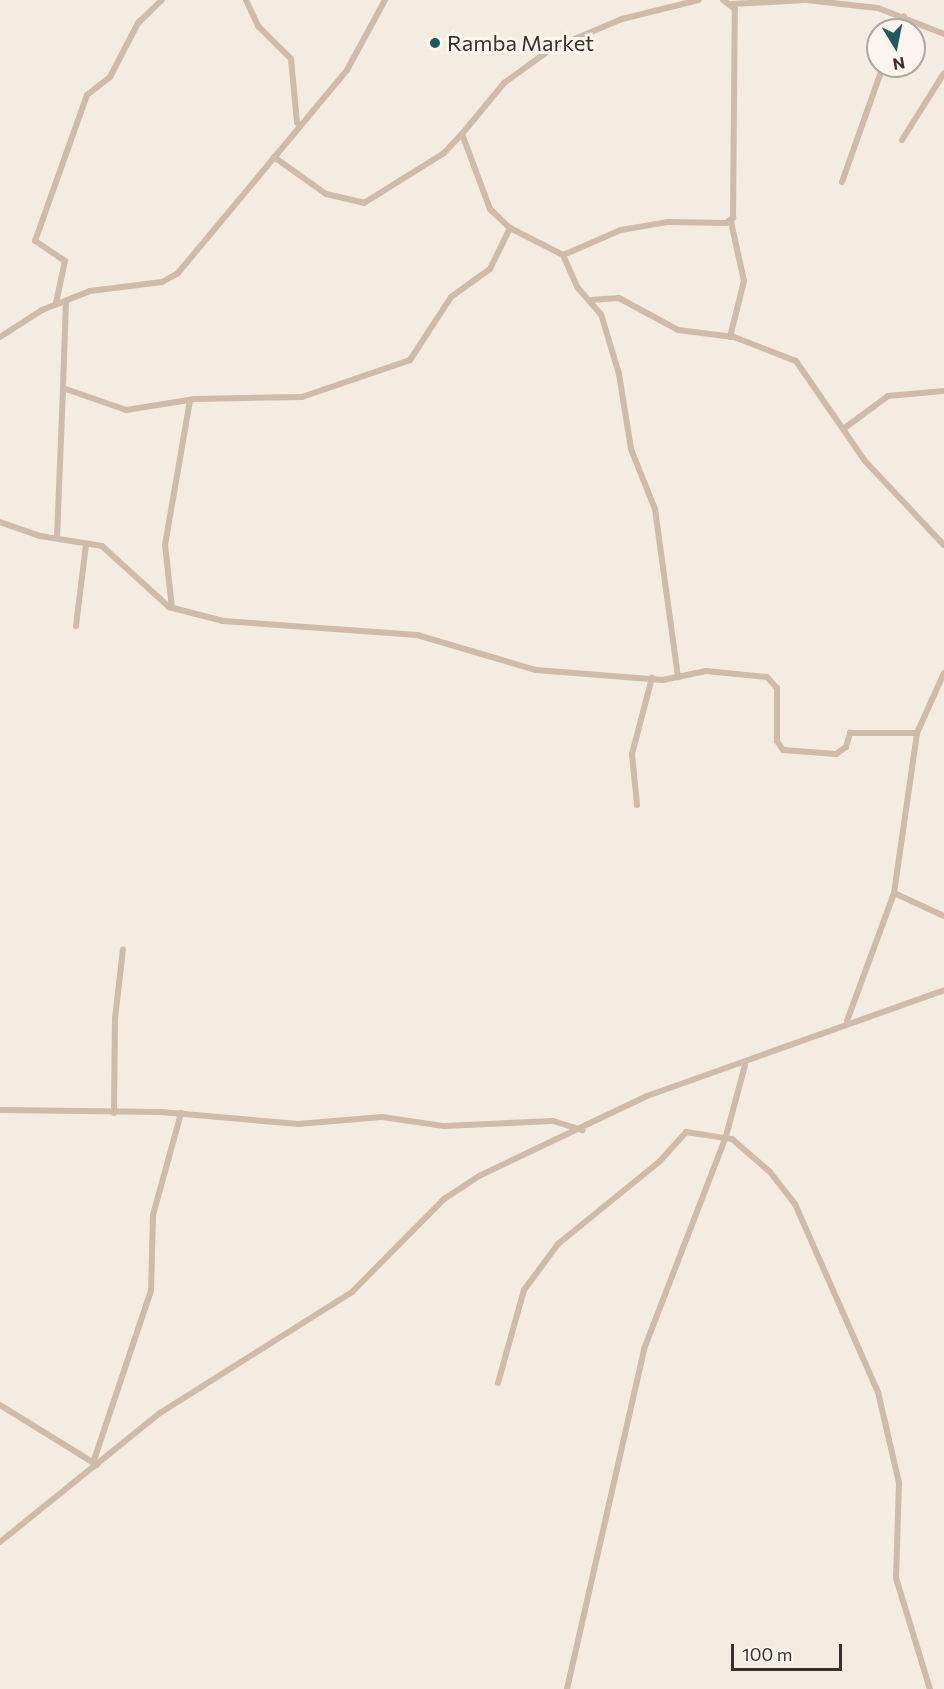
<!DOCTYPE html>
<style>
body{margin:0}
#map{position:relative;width:944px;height:1689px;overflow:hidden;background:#f4ebe1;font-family:Commissioner,sans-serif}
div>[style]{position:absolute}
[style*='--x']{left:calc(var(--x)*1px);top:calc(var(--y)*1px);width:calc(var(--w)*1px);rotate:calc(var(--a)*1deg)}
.street>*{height:6px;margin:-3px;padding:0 3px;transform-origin:3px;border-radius:3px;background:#cdbbac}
.dots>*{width:16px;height:16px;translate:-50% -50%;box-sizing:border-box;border:3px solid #fbf5ee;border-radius:50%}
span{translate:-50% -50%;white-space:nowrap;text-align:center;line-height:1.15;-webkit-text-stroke:6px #fbf5ee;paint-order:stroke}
.poi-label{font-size:22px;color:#3b302b}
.left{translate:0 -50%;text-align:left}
.north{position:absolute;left:866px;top:18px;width:60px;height:60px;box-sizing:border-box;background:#fbf5ee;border:2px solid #aea6a0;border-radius:50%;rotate:170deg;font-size:16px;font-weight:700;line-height:24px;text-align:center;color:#3b302b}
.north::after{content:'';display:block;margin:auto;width:21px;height:27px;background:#1f5a5e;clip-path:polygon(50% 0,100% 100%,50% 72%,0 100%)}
.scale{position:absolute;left:731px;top:1644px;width:111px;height:27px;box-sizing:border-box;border:3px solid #3b302b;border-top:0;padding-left:8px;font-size:18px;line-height:21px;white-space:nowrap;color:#3b302b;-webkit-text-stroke:4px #fbf5ee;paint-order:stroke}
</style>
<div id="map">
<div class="street">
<div style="--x:246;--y:0;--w:29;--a:65"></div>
<div style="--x:258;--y:26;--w:47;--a:45"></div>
<div style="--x:291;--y:59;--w:64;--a:84.6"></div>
<div style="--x:732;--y:4;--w:74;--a:-3.1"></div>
<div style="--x:806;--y:0;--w:72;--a:6.3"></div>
<div style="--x:878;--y:8;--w:71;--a:21.5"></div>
<div style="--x:898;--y:30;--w:15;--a:-67"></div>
<div style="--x:462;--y:134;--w:66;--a:-50.5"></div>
<div style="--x:504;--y:83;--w:58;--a:-35.9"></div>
<div style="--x:551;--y:49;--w:77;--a:-22.9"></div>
<div style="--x:622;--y:19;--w:79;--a:-13.9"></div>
<div style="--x:902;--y:140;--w:79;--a:-57.9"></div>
<div style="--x:274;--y:157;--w:64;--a:35.4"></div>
<div style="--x:326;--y:194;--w:39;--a:13"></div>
<div style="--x:364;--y:203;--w:94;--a:-32"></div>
<div style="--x:444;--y:153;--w:26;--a:-47"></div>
<div style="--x:462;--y:134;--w:80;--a:69.5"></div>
<div style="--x:490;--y:209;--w:28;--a:44"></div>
<div style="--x:510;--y:228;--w:59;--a:27"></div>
<div style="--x:563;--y:255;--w:36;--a:66"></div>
<div style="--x:578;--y:288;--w:35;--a:49"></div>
<div style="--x:601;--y:314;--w:63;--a:73.3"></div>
<div style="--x:619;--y:374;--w:76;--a:80.9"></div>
<div style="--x:631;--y:449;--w:65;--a:68.2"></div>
<div style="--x:655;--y:509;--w:170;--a:82.2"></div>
<div style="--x:842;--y:182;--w:123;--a:-70.5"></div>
<div style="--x:563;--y:255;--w:63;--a:-23.3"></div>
<div style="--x:621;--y:230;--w:48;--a:-9.7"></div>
<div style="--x:668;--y:222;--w:58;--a:1"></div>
<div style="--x:726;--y:223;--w:9;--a:-36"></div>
<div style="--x:733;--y:218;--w:209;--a:-89.5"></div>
<div style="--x:735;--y:9;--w:15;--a:-143"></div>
<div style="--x:591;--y:300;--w:28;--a:-4"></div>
<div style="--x:619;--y:298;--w:67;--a:28.5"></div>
<div style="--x:678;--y:330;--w:56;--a:7.1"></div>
<div style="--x:734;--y:337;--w:66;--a:21.2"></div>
<div style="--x:796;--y:361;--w:121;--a:55.4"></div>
<div style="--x:865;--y:461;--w:115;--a:46.8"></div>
<div style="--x:66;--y:301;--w:87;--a:92"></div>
<div style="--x:63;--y:388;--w:67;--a:19.2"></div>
<div style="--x:126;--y:410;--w:70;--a:-9.1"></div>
<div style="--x:195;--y:399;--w:107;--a:-1.1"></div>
<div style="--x:302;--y:397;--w:114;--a:-18.9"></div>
<div style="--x:410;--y:360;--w:75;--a:-56.9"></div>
<div style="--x:451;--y:297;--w:48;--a:-35.7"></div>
<div style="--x:490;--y:269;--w:46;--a:-64"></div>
<div style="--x:56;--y:303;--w:43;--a:-77.9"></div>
<div style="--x:65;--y:261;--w:36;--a:-146"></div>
<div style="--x:35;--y:241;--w:155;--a:-70.4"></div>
<div style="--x:87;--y:95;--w:29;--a:-38"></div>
<div style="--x:110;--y:77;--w:61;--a:-62.6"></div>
<div style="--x:138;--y:23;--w:33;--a:-44"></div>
<div style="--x:0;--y:337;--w:50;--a:-32.7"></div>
<div style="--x:42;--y:310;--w:52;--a:-21.6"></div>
<div style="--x:90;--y:291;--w:73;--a:-7.1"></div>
<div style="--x:162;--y:282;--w:18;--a:-29"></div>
<div style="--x:178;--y:273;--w:264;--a:-50.2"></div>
<div style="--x:347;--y:70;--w:80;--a:-61.5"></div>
<div style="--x:730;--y:337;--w:58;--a:-76"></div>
<div style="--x:744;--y:281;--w:60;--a:-102.4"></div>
<div style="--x:846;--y:427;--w:52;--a:-36.4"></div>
<div style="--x:888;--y:396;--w:56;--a:-5.1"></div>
<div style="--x:0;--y:522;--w:42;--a:19.3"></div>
<div style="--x:40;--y:536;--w:63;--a:9.2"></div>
<div style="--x:102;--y:546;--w:91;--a:42.3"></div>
<div style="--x:169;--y:607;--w:56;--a:14.5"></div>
<div style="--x:223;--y:621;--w:195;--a:4.1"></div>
<div style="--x:417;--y:635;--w:124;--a:16.4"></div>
<div style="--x:536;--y:670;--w:127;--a:4.5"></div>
<div style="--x:663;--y:680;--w:44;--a:-11.8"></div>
<div style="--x:706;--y:671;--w:61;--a:5.6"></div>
<div style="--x:767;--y:677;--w:15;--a:48"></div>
<div style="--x:777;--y:688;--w:53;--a:90"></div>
<div style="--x:777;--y:741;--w:11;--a:56"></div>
<div style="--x:783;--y:750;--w:53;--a:4.3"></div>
<div style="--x:836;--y:754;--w:12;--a:-35"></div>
<div style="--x:846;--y:747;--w:15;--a:-74"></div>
<div style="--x:850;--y:733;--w:67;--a:0"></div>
<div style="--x:917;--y:733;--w:66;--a:-65.8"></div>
<div style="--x:57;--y:538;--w:150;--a:-87.7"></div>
<div style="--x:172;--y:608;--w:63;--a:-96.3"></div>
<div style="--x:165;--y:545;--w:147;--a:-80.2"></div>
<div style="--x:76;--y:626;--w:83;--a:-83"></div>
<div style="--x:637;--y:805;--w:51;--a:-95.6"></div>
<div style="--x:632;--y:754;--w:79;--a:-75.3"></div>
<div style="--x:894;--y:893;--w:55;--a:24.7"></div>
<div style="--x:847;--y:1021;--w:136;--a:-69.8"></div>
<div style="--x:894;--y:893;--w:162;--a:-81.8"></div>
<div style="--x:0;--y:1110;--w:161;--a:0.7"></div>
<div style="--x:161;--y:1112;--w:138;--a:5"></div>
<div style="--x:298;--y:1124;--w:84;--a:-4.8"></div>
<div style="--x:382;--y:1117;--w:63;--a:8.3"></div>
<div style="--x:444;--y:1126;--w:109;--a:-2.6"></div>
<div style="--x:553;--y:1121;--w:31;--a:17"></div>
<div style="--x:114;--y:1113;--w:94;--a:-89.4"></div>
<div style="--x:115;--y:1019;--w:70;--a:-83.5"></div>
<div style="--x:498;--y:1383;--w:97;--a:-74.4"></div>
<div style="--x:524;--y:1290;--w:57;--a:-53.5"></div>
<div style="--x:558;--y:1244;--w:132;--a:-39.1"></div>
<div style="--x:660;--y:1161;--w:39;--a:-48"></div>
<div style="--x:686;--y:1132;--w:47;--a:8.7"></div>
<div style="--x:732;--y:1139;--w:50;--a:41"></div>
<div style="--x:770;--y:1172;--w:41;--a:52"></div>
<div style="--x:795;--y:1204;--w:206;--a:66.2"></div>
<div style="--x:878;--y:1392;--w:93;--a:77"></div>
<div style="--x:899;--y:1483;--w:95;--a:91.8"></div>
<div style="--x:896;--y:1578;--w:116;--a:73"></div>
<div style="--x:0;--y:1405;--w:114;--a:31.7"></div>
<div style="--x:93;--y:1463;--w:182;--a:-71.4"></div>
<div style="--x:151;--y:1291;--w:76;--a:-88.5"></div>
<div style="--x:153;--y:1215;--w:106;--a:-74.6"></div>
<div style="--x:0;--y:1542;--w:206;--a:-38.9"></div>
<div style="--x:160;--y:1413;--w:227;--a:-32.2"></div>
<div style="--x:352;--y:1292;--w:131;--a:-45.3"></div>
<div style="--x:444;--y:1199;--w:42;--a:-33.3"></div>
<div style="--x:479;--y:1176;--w:186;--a:-25.5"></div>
<div style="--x:647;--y:1096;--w:315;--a:-19.6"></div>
<div style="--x:567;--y:1689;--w:349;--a:-77.2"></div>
<div style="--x:644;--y:1349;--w:228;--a:-68.9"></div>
<div style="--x:726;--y:1136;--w:73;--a:-75"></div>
</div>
<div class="dots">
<div style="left:435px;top:43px;background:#1f5a5e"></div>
</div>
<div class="poi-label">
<span class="left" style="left:447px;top:43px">Ramba Market</span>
</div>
<div class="north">N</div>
<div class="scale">100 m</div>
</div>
